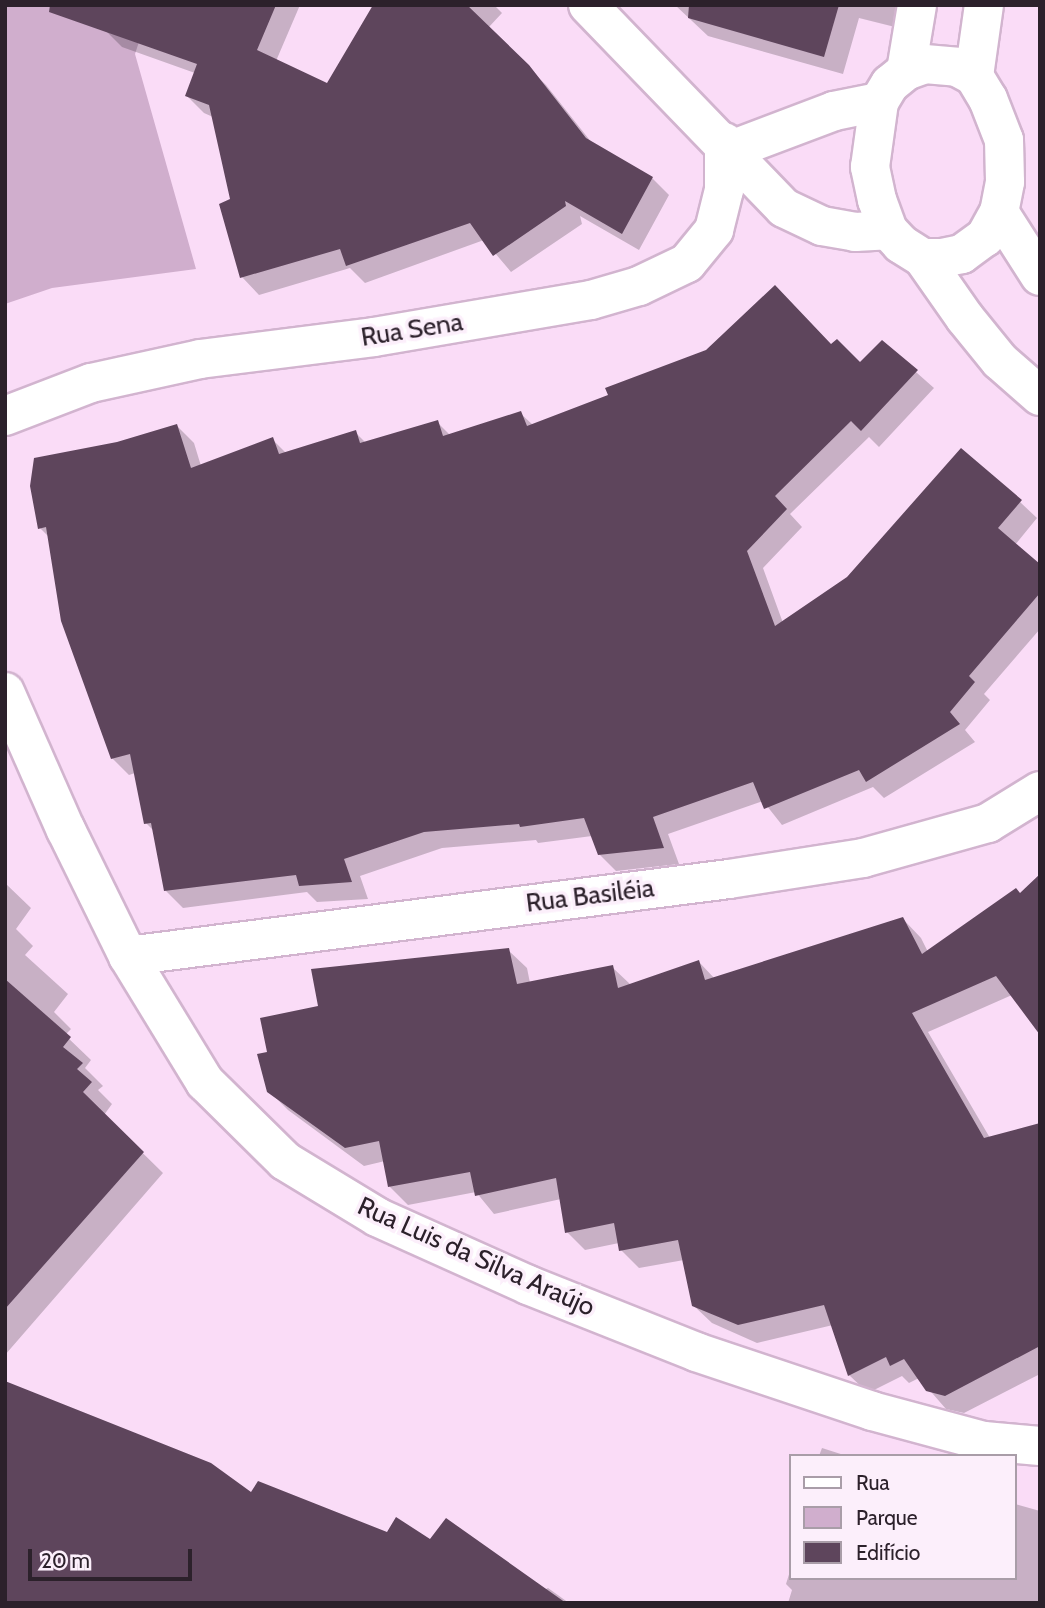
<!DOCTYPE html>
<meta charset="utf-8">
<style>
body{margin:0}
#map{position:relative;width:1045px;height:1608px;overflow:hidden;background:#fadcf7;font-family:Cabin,sans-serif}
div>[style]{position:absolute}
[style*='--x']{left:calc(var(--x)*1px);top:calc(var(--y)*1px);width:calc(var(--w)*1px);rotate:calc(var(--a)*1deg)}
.green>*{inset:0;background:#d0aecd}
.shadow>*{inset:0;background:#0003}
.building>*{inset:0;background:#5e455c}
.roads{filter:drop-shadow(2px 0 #d2b4cf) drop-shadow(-2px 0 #d2b4cf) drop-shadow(0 2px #d2b4cf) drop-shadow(0 -2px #d2b4cf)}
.street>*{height:38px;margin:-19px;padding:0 19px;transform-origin:19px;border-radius:19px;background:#fff}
.secondary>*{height:38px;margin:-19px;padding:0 19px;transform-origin:19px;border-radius:19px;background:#fff}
span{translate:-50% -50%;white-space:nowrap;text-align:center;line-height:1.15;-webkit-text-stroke:7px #fceffb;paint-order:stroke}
.street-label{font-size:26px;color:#2c212b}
.frame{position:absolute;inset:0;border:7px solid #2c212b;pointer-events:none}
.legend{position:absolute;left:789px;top:1454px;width:228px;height:126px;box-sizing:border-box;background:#fceffb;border:2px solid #a99da8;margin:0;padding:9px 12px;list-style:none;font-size:21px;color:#2c212b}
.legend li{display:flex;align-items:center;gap:14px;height:35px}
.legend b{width:35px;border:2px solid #a99da8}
.scale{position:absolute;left:28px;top:1549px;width:164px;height:32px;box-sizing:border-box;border:4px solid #2c212b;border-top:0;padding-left:9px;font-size:21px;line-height:24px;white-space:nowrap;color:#2c212b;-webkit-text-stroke:5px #fceffb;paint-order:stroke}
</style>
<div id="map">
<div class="green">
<div style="clip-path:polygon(5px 5px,151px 5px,135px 54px,196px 269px,52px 288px,5px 304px)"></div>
</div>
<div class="shadow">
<div style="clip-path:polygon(114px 5px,300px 5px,276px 61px,327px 85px,375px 5px,494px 5px,502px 13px,488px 28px,546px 85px,592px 143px,652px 178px,669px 195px,639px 250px,580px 216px,582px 224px,511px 272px,484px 240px,365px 283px,350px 268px,259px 295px,242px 277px,232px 200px,213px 117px,204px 113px,187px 96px,195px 73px,122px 47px,105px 30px)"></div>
<div style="clip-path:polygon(675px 5px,903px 5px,895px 27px,859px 18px,843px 74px,708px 36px)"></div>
<div style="clip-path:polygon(882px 342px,934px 388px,879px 447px,869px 437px,790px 514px,802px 527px,763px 568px,783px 623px,1020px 502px,1037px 518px,1015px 545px,1040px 567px,1040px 629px,984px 694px,990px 700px,965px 730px,975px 742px,884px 798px,873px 787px,782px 825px,763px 801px,668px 834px,679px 864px,616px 871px,599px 854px,592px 836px,538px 843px,536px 840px,442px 848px,360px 876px,368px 899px,317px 902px,307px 892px,183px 908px,166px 891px,155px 832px,146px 823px,135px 773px,129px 775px,112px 758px,50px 538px,40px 528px,118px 444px,177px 426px,194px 443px,201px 466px,272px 439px,287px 454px,355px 432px,366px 443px,437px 422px,450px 435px,520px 413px,533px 425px,831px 346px,860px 365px)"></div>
<div style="clip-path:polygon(5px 883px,31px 908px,16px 929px,33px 946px,25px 955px,68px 994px,54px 1012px,71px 1029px,65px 1035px,91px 1060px,85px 1068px,103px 1086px,98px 1090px,112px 1104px,104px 1115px,163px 1173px,5px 1355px)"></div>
<div style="clip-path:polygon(1015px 890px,1012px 995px,928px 1032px,990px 1138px,1040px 1125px,1040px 1374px,964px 1413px,946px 1409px,919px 1378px,909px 1383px,902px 1376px,868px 1393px,849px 1375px,833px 1325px,757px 1343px,712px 1323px,693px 1305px,684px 1260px,639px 1268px,621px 1250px,619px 1243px,585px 1250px,567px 1232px,561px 1199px,494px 1214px,476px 1192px,408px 1205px,390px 1187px,385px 1161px,364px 1166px,288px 1110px,269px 1091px,269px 1054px,320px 1007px,508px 950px,527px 968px,530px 983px,612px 967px,631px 985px,699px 962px,715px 979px,903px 919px,921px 938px,928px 952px)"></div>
<div style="clip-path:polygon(822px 1448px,847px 1456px,819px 1456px)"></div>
<div style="clip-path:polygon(251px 1494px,388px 1534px,430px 1542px,544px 1590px,548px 1588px,569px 1603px,5px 1603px)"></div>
<div style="clip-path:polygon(1015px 1504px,1040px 1511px,1040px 1603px,788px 1603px,792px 1590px,786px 1584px,791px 1568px,791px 1578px,1015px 1578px)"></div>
</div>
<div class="building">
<div style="clip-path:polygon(50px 5px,276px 5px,257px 50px,327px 83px,373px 5px,467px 5px,529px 65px,586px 138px,653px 177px,622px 234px,565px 201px,566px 206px,493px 256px,470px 223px,346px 266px,340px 249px,240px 278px,219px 204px,230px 199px,209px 105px,185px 96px,197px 64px,49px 12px)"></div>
<div style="clip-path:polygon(689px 5px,839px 5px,824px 57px,688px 18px)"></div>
<div style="clip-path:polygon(775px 285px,831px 344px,837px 339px,860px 362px,882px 340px,918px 370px,861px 431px,851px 421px,775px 496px,787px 509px,747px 551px,775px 626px,847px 577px,961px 448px,1022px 500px,998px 528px,1040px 564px,1040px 593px,969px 676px,975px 682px,950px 712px,960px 724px,866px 782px,859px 770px,764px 809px,753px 782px,653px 817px,664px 848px,598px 855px,584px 818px,520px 827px,519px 824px,424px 832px,344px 859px,352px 882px,299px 886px,296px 875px,164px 891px,151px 823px,144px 824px,130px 754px,111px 759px,61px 621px,46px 527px,38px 529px,30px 486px,34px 458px,117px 442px,177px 424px,191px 468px,273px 437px,279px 454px,356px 430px,360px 443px,438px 420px,443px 436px,521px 411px,527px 426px,608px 395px,605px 388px,706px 350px)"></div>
<div style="clip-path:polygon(1040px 874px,1040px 1035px,996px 976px,912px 1013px,984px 1138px,1040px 1123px,1040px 1346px,945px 1396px,926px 1391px,904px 1359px,890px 1366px,886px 1357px,848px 1376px,824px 1305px,738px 1325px,692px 1306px,678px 1240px,619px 1251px,614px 1223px,565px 1233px,556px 1178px,475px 1196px,470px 1172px,388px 1187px,379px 1141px,345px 1148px,267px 1092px,257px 1054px,267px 1052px,260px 1018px,318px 1006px,311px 969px,509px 948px,517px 984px,613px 965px,618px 988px,699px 960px,705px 980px,903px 917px,922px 954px,1016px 888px,1020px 893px)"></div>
<div style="clip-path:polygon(5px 979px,71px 1037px,63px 1047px,83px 1063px,77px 1069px,92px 1082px,83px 1092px,144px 1152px,5px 1309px)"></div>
<div style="clip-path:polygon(5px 1381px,211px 1463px,251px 1492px,258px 1481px,387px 1532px,396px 1517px,430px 1539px,446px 1518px,566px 1603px,5px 1603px)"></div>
</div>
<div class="roads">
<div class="street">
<div style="--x:906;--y:71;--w:67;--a:-80.5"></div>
<div style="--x:974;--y:76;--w:72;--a:-82"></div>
<div style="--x:5;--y:416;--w:92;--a:-21"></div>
<div style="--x:91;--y:383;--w:112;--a:-12.4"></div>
<div style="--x:200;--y:359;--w:175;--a:-7.2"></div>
<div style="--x:374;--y:337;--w:220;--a:-9.7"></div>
<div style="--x:591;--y:300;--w:50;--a:-16.3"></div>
<div style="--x:639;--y:286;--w:53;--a:-25.6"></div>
<div style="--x:687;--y:263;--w:43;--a:-50.7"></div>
<div style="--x:714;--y:230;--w:41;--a:-76"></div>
<div style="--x:724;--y:190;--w:48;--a:-90"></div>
<div style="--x:5;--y:692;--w:151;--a:66.2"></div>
<div style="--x:66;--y:830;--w:140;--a:63.8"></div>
<div style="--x:128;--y:956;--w:148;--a:58.6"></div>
<div style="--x:205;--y:1082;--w:112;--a:44.6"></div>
<div style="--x:285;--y:1161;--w:108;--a:31.3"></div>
<div style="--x:377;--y:1217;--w:166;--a:24.2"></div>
<div style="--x:528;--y:1285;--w:181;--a:21.7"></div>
<div style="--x:696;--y:1352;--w:186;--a:18.5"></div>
<div style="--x:872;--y:1411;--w:116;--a:15"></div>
<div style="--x:984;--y:1441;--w:56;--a:5.1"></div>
<div style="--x:128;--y:956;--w:606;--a:-7.3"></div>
<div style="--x:729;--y:879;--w:136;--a:-8.9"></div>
<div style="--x:863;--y:858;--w:130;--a:-15.6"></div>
<div style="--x:988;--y:823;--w:61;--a:-31.6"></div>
</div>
<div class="secondary">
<div style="--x:588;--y:5;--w:282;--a:46"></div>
<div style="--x:784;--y:208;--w:42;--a:25.3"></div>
<div style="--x:822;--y:226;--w:34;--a:10"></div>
<div style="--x:855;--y:232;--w:33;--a:-3"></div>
<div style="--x:925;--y:64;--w:32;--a:5"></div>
<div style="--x:957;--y:67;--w:19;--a:28"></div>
<div style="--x:974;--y:76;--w:27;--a:59"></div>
<div style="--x:988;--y:99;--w:44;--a:68.7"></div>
<div style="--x:1004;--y:140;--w:42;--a:88.6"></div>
<div style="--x:1005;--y:182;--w:31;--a:101"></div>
<div style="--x:999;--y:212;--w:29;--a:119"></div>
<div style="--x:985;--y:237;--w:29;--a:144"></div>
<div style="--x:962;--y:254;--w:20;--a:169"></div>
<div style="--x:942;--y:258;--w:19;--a:180"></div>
<div style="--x:923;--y:258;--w:26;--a:-148"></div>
<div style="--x:901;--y:244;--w:19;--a:-133"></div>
<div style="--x:888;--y:230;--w:32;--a:-110"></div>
<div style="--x:877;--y:200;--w:34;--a:-102"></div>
<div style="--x:870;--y:167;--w:66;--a:-82.1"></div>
<div style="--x:879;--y:102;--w:21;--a:-59"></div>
<div style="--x:890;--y:84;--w:21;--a:-39"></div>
<div style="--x:906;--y:71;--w:20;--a:-20"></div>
<div style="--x:731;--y:150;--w:110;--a:-20.7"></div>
<div style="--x:834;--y:111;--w:46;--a:-11.3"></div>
<div style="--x:999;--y:212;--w:76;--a:57.4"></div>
<div style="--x:923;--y:258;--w:73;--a:55"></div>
<div style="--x:965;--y:318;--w:55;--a:50.9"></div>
<div style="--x:1000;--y:361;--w:53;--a:41.2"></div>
</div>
</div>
<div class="street-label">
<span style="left:412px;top:330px;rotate:-9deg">Rua Sena</span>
<span style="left:590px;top:896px;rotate:-7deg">Rua Basiléia</span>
<span style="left:476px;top:1257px;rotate:24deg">Rua Luis da Silva Araújo</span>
</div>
<div class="frame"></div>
<ul class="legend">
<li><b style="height:9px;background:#fff"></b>Rua</li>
<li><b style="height:19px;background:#d0aecd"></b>Parque</li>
<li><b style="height:19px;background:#5e455c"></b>Edifício</li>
</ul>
<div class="scale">20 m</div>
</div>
